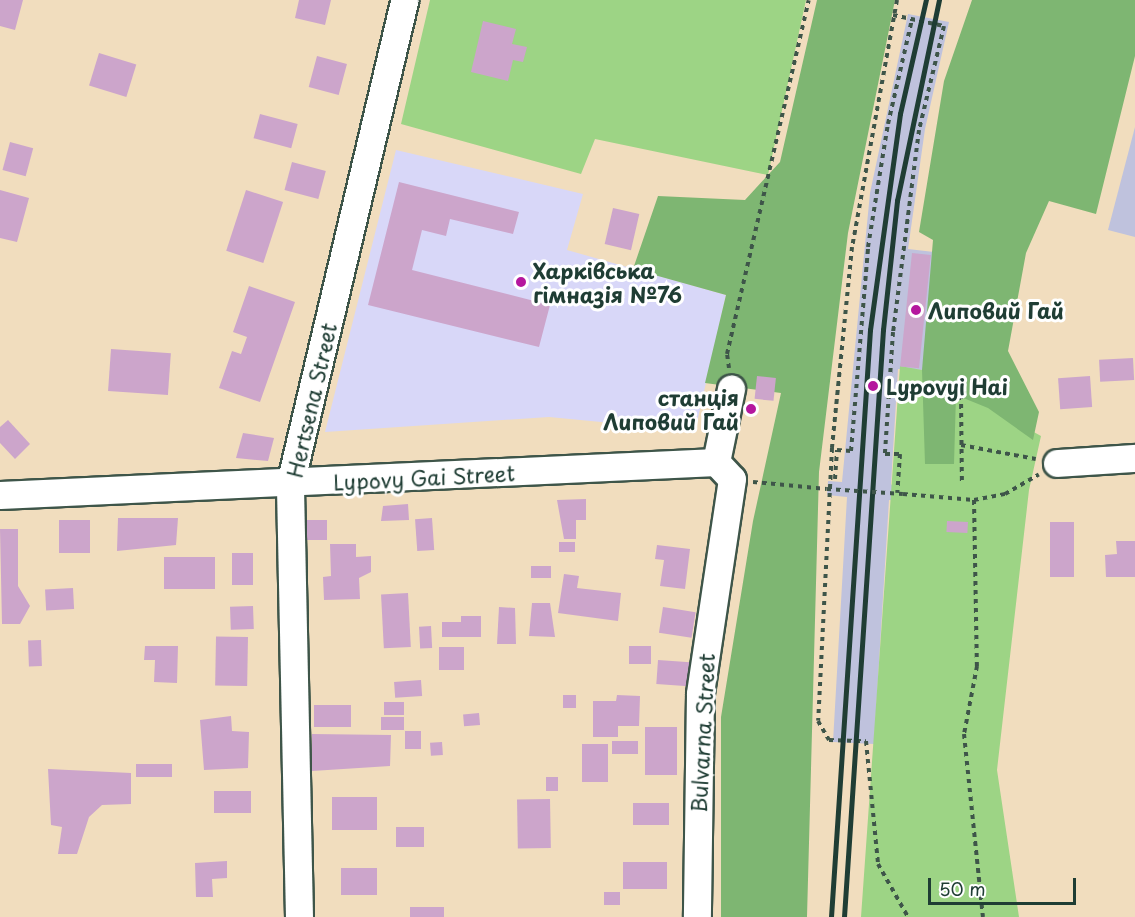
<!DOCTYPE html>
<meta charset="utf-8">
<style>
body{margin:0}
#map{position:relative;width:1135px;height:917px;overflow:hidden;background:#f1ddbe;font-family:"Playpen Sans",sans-serif}
div>[style]{position:absolute}
[style*='--x']{left:calc(var(--x)*1px);top:calc(var(--y)*1px);width:calc(var(--w)*1px);rotate:calc(var(--a)*1deg)}
.built>*{inset:0;background:#d8d7f8}
.industrial>*{inset:0;background:#bfc2dd}
.green>*{inset:0;background:#9dd485}
.forest>*{inset:0;background:#7eb672}
.building>*{inset:0;background:#cca5cb;transform-origin:0 0}
.path>*{height:4px;margin-top:-2px;transform-origin:0;background:repeating-linear-gradient(90deg,#3e5549 0 4.5px,transparent 0 9px)}
.roads{filter:drop-shadow(2px 0 #3e5549) drop-shadow(-2px 0 #3e5549) drop-shadow(0 2px #3e5549) drop-shadow(0 -2px #3e5549)}
.minor>*{height:27px;margin:-13.5px;padding:0 13.5px;transform-origin:13.5px;border-radius:13.5px;background:#fff}
.rail>*{height:4.5px;margin:-2.25px;padding:0 2.25px;transform-origin:2.25px;border-radius:2.25px;background:#1f3d34}
.path-bridge>*{height:4px;margin-top:-2px;transform-origin:0;background:repeating-linear-gradient(90deg,#3e5549 0 4.5px,transparent 0 9px)}
.dots>*{width:16px;height:16px;translate:-50% -50%;box-sizing:border-box;border:3px solid #fff;border-radius:50%}
span{translate:-50% -50%;white-space:nowrap;text-align:center;line-height:1.15;-webkit-text-stroke:6px #fff;paint-order:stroke}
.poi-label{font-size:21px;color:#1f3d34;font-weight:700}
.left{translate:0 -50%;text-align:left}
.right{translate:-100% -50%;text-align:right}
.street-label{font-size:21px;color:#1f3d34}
.scale{position:absolute;left:928px;top:878px;width:148px;height:27px;box-sizing:border-box;border:3px solid #1f3d34;border-top:0;padding-left:8px;font-size:18px;line-height:21px;white-space:nowrap;color:#1f3d34;-webkit-text-stroke:4px #fff;paint-order:stroke}
</style>
<div id="map">
<div class="built">
<div style="clip-path:polygon(396px 150px,583px 194px,567px 250px,726px 295px,695px 431px,549px 417px,325px 432px)"></div>
</div>
<div class="industrial">
<div style="clip-path:polygon(908px 14px,949px 22px,925px 129px,908px 249px,934px 252px,923px 370px,898px 369px,891px 484px,903px 501px,889px 500px,874px 744px,833px 742px,847px 497px,827px 495px,828px 481px,842px 482px,870px 193px)"></div>
<div style="clip-path:polygon(1135px 127px,1135px 237px,1108px 230px)"></div>
</div>
<div class="green">
<div style="clip-path:polygon(430px 0,806px 0,768px 175px,595px 139px,581px 174px,401px 124px)"></div>
<div style="clip-path:polygon(900px 366px,922px 370px,1041px 436px,1029px 490px,997px 770px,1019px 917px,861px 917px)"></div>
</div>
<div class="forest">
<div style="clip-path:polygon(817px 0,895px 0,848px 233px,819px 472px,807px 917px,721px 917px,721px 717px,753px 521px,781px 393px,705px 383px,726px 295px,633px 269px,658px 196px,745px 200px,780px 162px)"></div>
<div style="clip-path:polygon(972px 0,1135px 0,1135px 56px,1096px 214px,1049px 201px,1026px 253px,1008px 351px,1039px 412px,1033px 440px,988px 408px,956px 395px,954px 464px,925px 464px,922px 370px,933px 240px,919px 232px,944px 81px)"></div>
</div>
<div class="building">
<div style="clip-path:polygon(0 0,23px 0,15px 30px,0 26px)"></div>
<div style="clip-path:polygon(299px 0,331px 0,325px 25px,295px 18px)"></div>
<div style="clip-path:polygon(483px 21px,516px 29px,512px 44px,527px 47px,523px 62px,513px 60px,508px 81px,471px 72px)"></div>
<div style="left:99px;top:53px;width:39px;height:34px;rotate:17deg"></div>
<div style="left:317px;top:56px;width:31px;height:32px;rotate:15deg"></div>
<div style="left:260px;top:114px;width:39px;height:25px;rotate:15deg"></div>
<div style="left:10px;top:142px;width:24px;height:29px;rotate:15deg"></div>
<div style="left:292px;top:162px;width:35px;height:29px;rotate:15deg"></div>
<div style="clip-path:polygon(399px 182px,519px 212px,513px 234px,450px 219px,446px 236px,422px 230px,412px 270px,550px 305px,539px 347px,368px 305px)"></div>
<div style="clip-path:polygon(0 190px,29px 198px,17px 242px,0 238px)"></div>
<div style="left:246px;top:190px;width:39px;height:64px;rotate:18deg"></div>
<div style="left:613px;top:208px;width:27px;height:37px;rotate:13deg"></div>
<div style="left:912px;top:253px;width:19px;height:114px;rotate:6deg"></div>
<div style="clip-path:polygon(249px 286px,295px 302px,260px 402px,219px 388px,232px 351px,241px 354px,247px 337px,233px 332px)"></div>
<div style="left:111px;top:349px;width:60px;height:42px;rotate:4deg"></div>
<div style="left:1133px;top:358px;width:22px;height:34px;rotate:87deg"></div>
<div style="left:757px;top:376px;width:19px;height:23px;rotate:6deg"></div>
<div style="left:1090px;top:376px;width:31px;height:32px;rotate:86deg"></div>
<div style="clip-path:polygon(8px 420px,30px 444px,15px 459px,0 443px,0 427px)"></div>
<div style="clip-path:polygon(243px 433px,274px 438px,268px 461px,236px 458px)"></div>
<div style="clip-path:polygon(586px 499px,586px 520px,576px 520px,576px 539px,564px 539px,557px 500px)"></div>
<div style="clip-path:polygon(408px 504px,409px 520px,381px 521px,383px 506px)"></div>
<div style="clip-path:polygon(118px 518px,178px 518px,176px 545px,117px 551px)"></div>
<div style="left:432px;top:518px;width:32px;height:17px;rotate:86deg"></div>
<div style="left:90px;top:520px;width:33px;height:31px;rotate:90deg"></div>
<div style="left:327px;top:520px;width:20px;height:25px;rotate:90deg"></div>
<div style="left:947px;top:521px;width:21px;height:11px;rotate:3deg"></div>
<div style="left:1050px;top:522px;width:24px;height:55px"></div>
<div style="clip-path:polygon(0 529px,18px 529px,18px 586px,30px 606px,20px 624px,2px 624px)"></div>
<div style="clip-path:polygon(1116px 541px,1135px 541px,1135px 577px,1106px 577px,1105px 555px,1117px 554px)"></div>
<div style="left:559px;top:542px;width:16px;height:10px"></div>
<div style="clip-path:polygon(330px 544px,356px 544px,356px 557px,371px 556px,371px 572px,359px 578px,360px 599px,324px 600px,323px 577px,331px 576px)"></div>
<div style="clip-path:polygon(657px 545px,690px 549px,685px 589px,660px 586px,664px 560px,655px 559px)"></div>
<div style="left:232px;top:553px;width:21px;height:32px"></div>
<div style="left:215px;top:557px;width:32px;height:51px;rotate:90deg"></div>
<div style="left:531px;top:566px;width:20px;height:12px"></div>
<div style="clip-path:polygon(564px 574px,579px 576px,577px 588px,621px 593px,618px 621px,558px 613px)"></div>
<div style="left:73px;top:588px;width:21px;height:28px;rotate:87deg"></div>
<div style="left:408px;top:593px;width:54px;height:27px;rotate:87deg"></div>
<div style="clip-path:polygon(532px 603px,550px 603px,555px 637px,529px 636px)"></div>
<div style="left:253px;top:606px;width:23px;height:23px;rotate:88deg"></div>
<div style="clip-path:polygon(499px 607px,515px 608px,516px 644px,497px 644px)"></div>
<div style="left:663px;top:607px;width:33px;height:26px;rotate:9deg"></div>
<div style="clip-path:polygon(461px 616px,481px 616px,481px 637px,442px 637px,442px 622px,461px 622px)"></div>
<div style="left:431px;top:626px;width:22px;height:12px;rotate:87deg"></div>
<div style="left:248px;top:637px;width:49px;height:32px;rotate:91deg"></div>
<div style="left:41px;top:640px;width:26px;height:13px;rotate:88deg"></div>
<div style="clip-path:polygon(145px 646px,178px 646px,177px 683px,154px 682px,155px 660px,144px 660px)"></div>
<div style="left:629px;top:646px;width:22px;height:18px"></div>
<div style="left:439px;top:647px;width:25px;height:23px"></div>
<div style="left:658px;top:660px;width:32px;height:24px;rotate:4deg"></div>
<div style="left:421px;top:680px;width:16px;height:27px;rotate:86deg"></div>
<div style="left:563px;top:695px;width:13px;height:13px"></div>
<div style="clip-path:polygon(617px 695px,640px 696px,639px 726px,618px 726px,618px 737px,593px 737px,593px 701px,616px 701px)"></div>
<div style="left:384px;top:702px;width:20px;height:13px"></div>
<div style="left:314px;top:705px;width:37px;height:22px"></div>
<div style="left:479px;top:713px;width:12px;height:16px;rotate:85deg"></div>
<div style="clip-path:polygon(231px 716px,232px 731px,249px 732px,248px 768px,204px 770px,200px 720px)"></div>
<div style="left:404px;top:717px;width:13px;height:23px;rotate:90deg"></div>
<div style="left:645px;top:727px;width:32px;height:48px"></div>
<div style="left:405px;top:731px;width:16px;height:18px"></div>
<div style="clip-path:polygon(312px 734px,391px 735px,390px 766px,312px 771px)"></div>
<div style="left:612px;top:741px;width:26px;height:13px"></div>
<div style="left:442px;top:742px;width:13px;height:12px;rotate:86deg"></div>
<div style="left:608px;top:744px;width:38px;height:26px;rotate:90deg"></div>
<div style="left:136px;top:764px;width:36px;height:13px"></div>
<div style="clip-path:polygon(48px 769px,131px 773px,131px 804px,102px 805px,89px 817px,77px 854px,58px 854px,62px 827px,51px 825px)"></div>
<div style="left:546px;top:777px;width:12px;height:14px"></div>
<div style="left:214px;top:791px;width:37px;height:22px"></div>
<div style="left:332px;top:797px;width:45px;height:33px"></div>
<div style="left:550px;top:799px;width:49px;height:33px;rotate:89deg"></div>
<div style="left:633px;top:803px;width:36px;height:22px"></div>
<div style="left:396px;top:827px;width:28px;height:20px"></div>
<div style="clip-path:polygon(227px 861px,227px 878px,212px 879px,213px 897px,196px 897px,195px 863px)"></div>
<div style="left:623px;top:862px;width:44px;height:27px"></div>
<div style="left:341px;top:868px;width:36px;height:27px"></div>
<div style="left:604px;top:892px;width:16px;height:13px"></div>
<div style="left:444px;top:907px;width:10px;height:34px;rotate:90deg"></div>
</div>
<div class="path">
<div style="--x:897;--y:0;--w:251;--a:100.3"></div>
<div style="--x:852;--y:247;--w:202;--a:95.7"></div>
<div style="--x:832;--y:448;--w:273;--a:92.9"></div>
<div style="--x:818;--y:721;--w:22;--a:60"></div>
<div style="--x:829;--y:740;--w:37;--a:2"></div>
<div style="--x:866;--y:741;--w:124;--a:84.4"></div>
<div style="--x:878;--y:864;--w:61;--a:60.5"></div>
<div style="--x:893;--y:15;--w:52;--a:12.2"></div>
<div style="--x:944;--y:26;--w:107;--a:103.5"></div>
<div style="--x:919;--y:130;--w:204;--a:97.3"></div>
<div style="--x:893;--y:332;--w:122;--a:93.8"></div>
<div style="--x:885;--y:454;--w:15;--a:0"></div>
<div style="--x:900;--y:454;--w:39;--a:94"></div>
<div style="--x:729;--y:368;--w:14;--a:-98"></div>
<div style="--x:727;--y:354;--w:363;--a:-77"></div>
<div style="--x:961;--y:395;--w:90;--a:89.4"></div>
<div style="--x:961;--y:445;--w:76;--a:10.6"></div>
<div style="--x:835;--y:479;--w:29;--a:-86"></div>
<div style="--x:837;--y:450;--w:14;--a:4"></div>
<div style="--x:851;--y:451;--w:205;--a:-85.2"></div>
<div style="--x:868;--y:247;--w:125;--a:-80.8"></div>
<div style="--x:888;--y:124;--w:108;--a:-77.1"></div>
<div style="--x:753;--y:482;--w:74;--a:5.4"></div>
<div style="--x:903;--y:494;--w:71;--a:4.8"></div>
<div style="--x:974;--y:500;--w:32;--a:-11"></div>
<div style="--x:1005;--y:494;--w:39;--a:-30"></div>
<div style="--x:974;--y:500;--w:166;--a:89"></div>
<div style="--x:977;--y:666;--w:69;--a:100.8"></div>
<div style="--x:964;--y:734;--w:184;--a:84.1"></div>
</div>
<div class="roads">
<div class="minor">
<div style="--x:716;--y:462;--w:75;--a:-78.4"></div>
<div style="--x:1057;--y:463;--w:78;--a:-3.7"></div>
<div style="--x:0;--y:495;--w:717;--a:-2.64"></div>
<div style="--x:716;--y:462;--w:23;--a:47"></div>
<div style="--x:732;--y:479;--w:217;--a:98.5"></div>
<div style="--x:700;--y:694;--w:223;--a:90.8"></div>
<div style="--x:299;--y:917;--w:433;--a:-91.2"></div>
<div style="--x:290;--y:484;--w:497;--a:-76.7"></div>
</div>
</div>
<div class="rail">
<div style="--x:831;--y:917;--w:588;--a:-86.2"></div>
<div style="--x:870;--y:330;--w:218;--a:-82.1"></div>
<div style="--x:900;--y:114;--w:117;--a:-77.2"></div>
<div style="--x:844;--y:917;--w:588;--a:-86.2"></div>
<div style="--x:883;--y:330;--w:130;--a:-83.8"></div>
<div style="--x:897;--y:201;--w:205;--a:-78.2"></div>
</div>
<div class="path-bridge">
<div style="--x:827;--y:489;--w:76;--a:3.8"></div>
</div>
<div class="dots">
<div style="left:521px;top:282px;background:#b5179e"></div>
<div style="left:916px;top:310px;background:#b5179e"></div>
<div style="left:873px;top:386px;background:#b5179e"></div>
<div style="left:751px;top:409px;background:#b5179e"></div>
</div>
<div class="poi-label">
<span class="left" style="left:533px;top:282px">Харківська<br>гімназія №76</span>
<span class="left" style="left:928px;top:310px">Липовий Гай</span>
<span class="left" style="left:886px;top:386px">Lypovyi Hai</span>
<span class="right" style="left:739px;top:409px">станція<br>Липовий Гай</span>
</div>
<div class="street-label">
<span style="left:311px;top:400px;rotate:-77deg">Hertsena Street</span>
<span style="left:424px;top:477px;rotate:-3deg">Lypovy Gai Street</span>
<span style="left:702px;top:733px;rotate:-87deg">Bulvarna Street</span>
</div>
<div class="scale">50 m</div>
</div>
